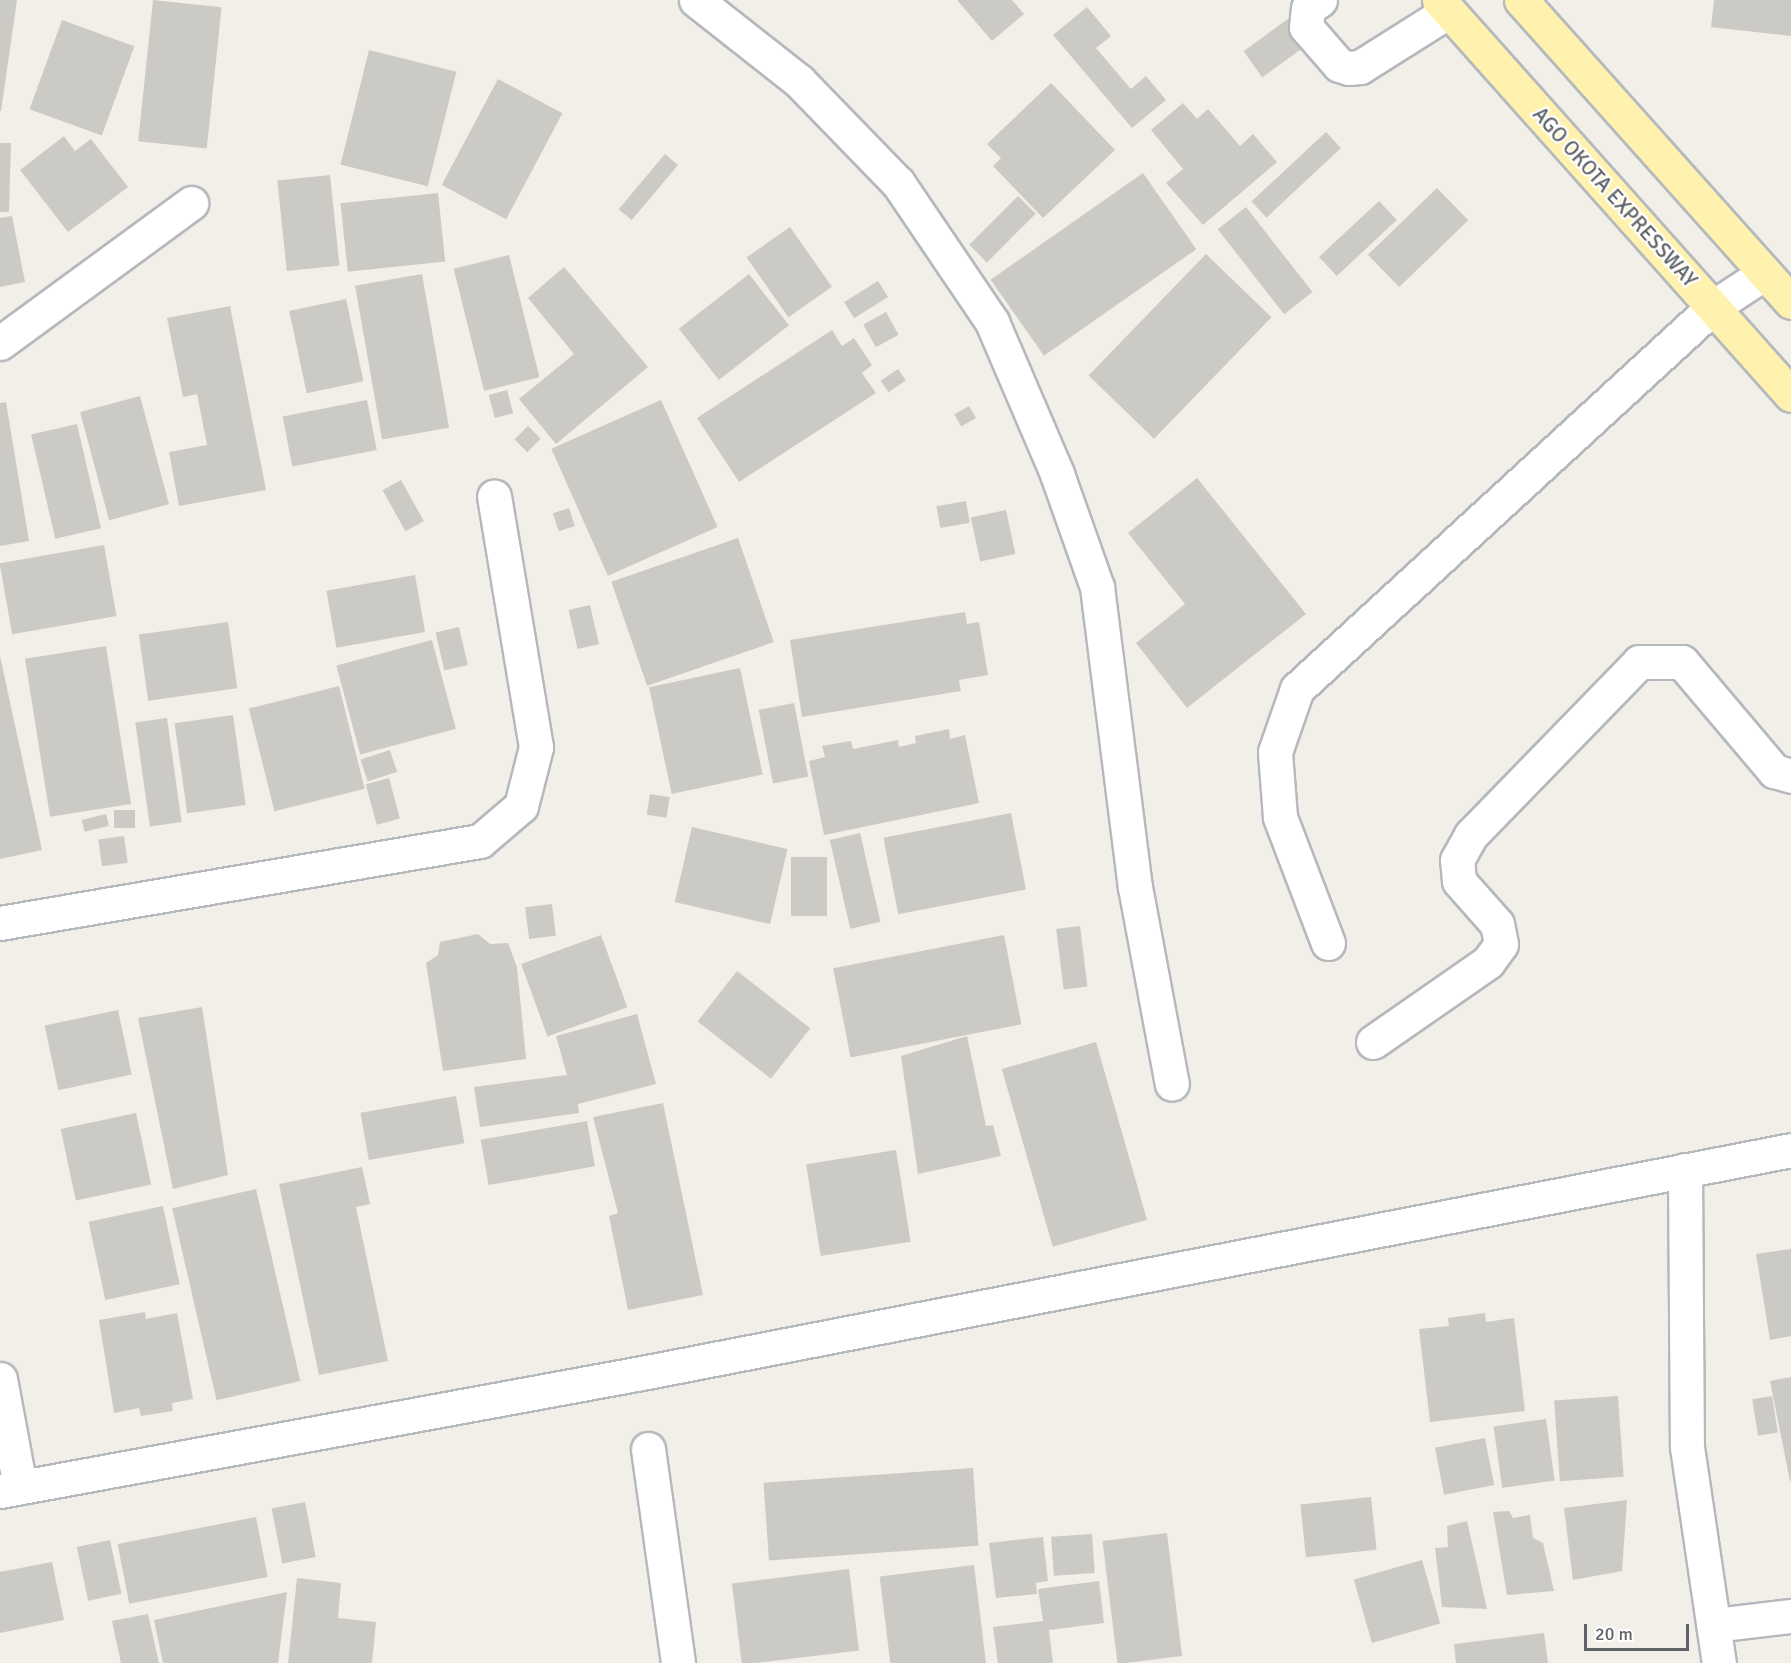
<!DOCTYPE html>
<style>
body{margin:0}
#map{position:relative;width:1791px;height:1663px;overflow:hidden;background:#f1efe8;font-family:Signika,sans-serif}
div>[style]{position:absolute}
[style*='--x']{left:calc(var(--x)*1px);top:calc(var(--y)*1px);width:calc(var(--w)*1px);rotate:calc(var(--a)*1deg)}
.building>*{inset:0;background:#cccac5;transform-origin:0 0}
.roads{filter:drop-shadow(2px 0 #b5b8bc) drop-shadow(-2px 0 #b5b8bc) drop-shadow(0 2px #b5b8bc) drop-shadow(0 -2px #b5b8bc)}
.minor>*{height:33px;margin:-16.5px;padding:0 16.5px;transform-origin:16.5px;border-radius:16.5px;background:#fff}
.major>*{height:33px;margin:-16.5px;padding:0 16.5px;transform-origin:16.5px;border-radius:16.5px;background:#fff2af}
span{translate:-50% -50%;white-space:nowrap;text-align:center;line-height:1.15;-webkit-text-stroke:4.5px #fff;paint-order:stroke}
.street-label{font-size:21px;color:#5f6368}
.scale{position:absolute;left:1584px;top:1624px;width:105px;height:27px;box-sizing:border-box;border:3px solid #5f6368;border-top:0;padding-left:8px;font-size:18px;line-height:21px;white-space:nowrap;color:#5f6368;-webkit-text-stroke:4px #fff;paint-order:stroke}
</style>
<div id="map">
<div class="building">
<div style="clip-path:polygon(0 0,17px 0,1px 111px,0 111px)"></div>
<div style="left:153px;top:0;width:69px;height:142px;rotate:6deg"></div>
<div style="clip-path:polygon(957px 0,1012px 0,1024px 14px,992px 41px)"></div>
<div style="clip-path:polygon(1714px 0,1791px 0,1791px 36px,1711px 27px)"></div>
<div style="clip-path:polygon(1087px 7px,1111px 36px,1096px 48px,1131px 89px,1146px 76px,1166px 100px,1132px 128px,1053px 35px)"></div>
<div style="left:1288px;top:19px;width:32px;height:55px;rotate:54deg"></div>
<div style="left:62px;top:20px;width:77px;height:95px;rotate:20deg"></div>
<div style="left:369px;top:50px;width:90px;height:118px;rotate:14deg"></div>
<div style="left:498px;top:79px;width:73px;height:120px;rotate:28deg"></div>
<div style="clip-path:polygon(1051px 83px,1115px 150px,1043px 218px,993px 166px,1001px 158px,987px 144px)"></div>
<div style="clip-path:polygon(1183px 103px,1197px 119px,1208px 109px,1240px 146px,1253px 134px,1277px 162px,1203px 225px,1166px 183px,1183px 169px,1151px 130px)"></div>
<div style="left:1326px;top:132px;width:22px;height:102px;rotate:47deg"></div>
<div style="clip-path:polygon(64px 136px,75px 151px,91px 139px,128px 187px,68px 232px,20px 170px)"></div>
<div style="clip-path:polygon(0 143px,11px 143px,9px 212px,0 212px)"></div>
<div style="left:665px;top:154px;width:17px;height:72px;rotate:40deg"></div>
<div style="left:1143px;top:173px;width:93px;height:186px;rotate:55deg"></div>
<div style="left:330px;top:175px;width:91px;height:53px;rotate:84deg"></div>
<div style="left:1437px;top:188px;width:45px;height:96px;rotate:46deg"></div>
<div style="left:438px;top:193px;width:69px;height:98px;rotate:84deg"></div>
<div style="left:1018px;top:196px;width:25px;height:69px;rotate:45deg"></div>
<div style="left:1379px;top:201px;width:26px;height:82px;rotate:47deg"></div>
<div style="left:1246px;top:207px;width:108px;height:36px;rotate:52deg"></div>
<div style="clip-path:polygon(12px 216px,25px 282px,0 287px,0 218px)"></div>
<div style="left:790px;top:227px;width:73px;height:53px;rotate:55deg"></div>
<div style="left:1206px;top:254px;width:91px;height:169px;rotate:44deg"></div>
<div style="left:509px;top:255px;width:126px;height:57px;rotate:76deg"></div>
<div style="clip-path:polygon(564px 267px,648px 367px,556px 444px,519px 399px,574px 354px,528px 298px)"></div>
<div style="left:422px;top:274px;width:156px;height:68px;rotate:80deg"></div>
<div style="left:749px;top:274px;width:65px;height:89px;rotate:52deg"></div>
<div style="left:878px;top:281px;width:19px;height:40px;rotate:58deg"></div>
<div style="left:346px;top:299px;width:84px;height:58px;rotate:78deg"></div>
<div style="clip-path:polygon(230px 306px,266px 490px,179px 506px,169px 452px,207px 445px,197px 394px,183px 397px,167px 318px)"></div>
<div style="left:886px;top:312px;width:26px;height:26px;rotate:61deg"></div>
<div style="clip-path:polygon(832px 330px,842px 346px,854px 338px,872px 365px,862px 373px,876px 393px,739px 482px,697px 418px)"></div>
<div style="left:898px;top:369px;width:14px;height:21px;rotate:56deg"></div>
<div style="left:507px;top:390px;width:24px;height:19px;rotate:75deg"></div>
<div style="left:140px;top:396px;width:112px;height:62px;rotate:75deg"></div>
<div style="left:367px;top:400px;width:51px;height:86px;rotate:79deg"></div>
<div style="left:661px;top:400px;width:139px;height:120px;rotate:66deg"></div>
<div style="clip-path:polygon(6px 402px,29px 541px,0 546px,0 403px)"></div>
<div style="left:969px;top:406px;width:14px;height:17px;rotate:60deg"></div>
<div style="left:77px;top:424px;width:107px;height:47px;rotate:77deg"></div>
<div style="left:528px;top:426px;width:18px;height:19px;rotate:45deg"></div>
<div style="clip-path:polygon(1197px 478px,1306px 614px,1187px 708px,1136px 643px,1185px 604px,1128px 533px)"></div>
<div style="left:401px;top:480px;width:47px;height:21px;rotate:61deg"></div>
<div style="left:966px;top:501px;width:22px;height:30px;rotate:80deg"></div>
<div style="left:569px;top:508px;width:19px;height:17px;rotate:72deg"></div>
<div style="left:1006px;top:510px;width:45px;height:36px;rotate:78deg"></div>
<div style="left:738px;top:538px;width:110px;height:134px;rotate:71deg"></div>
<div style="left:104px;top:545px;width:72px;height:106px;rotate:80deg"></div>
<div style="left:415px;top:575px;width:58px;height:90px;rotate:80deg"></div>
<div style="left:590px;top:605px;width:40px;height:22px;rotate:77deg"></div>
<div style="clip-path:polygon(965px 612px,967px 624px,979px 622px,988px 675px,959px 680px,961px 691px,802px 717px,790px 640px)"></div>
<div style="left:228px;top:622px;width:67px;height:90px;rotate:82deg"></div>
<div style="left:459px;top:627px;width:39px;height:24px;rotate:77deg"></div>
<div style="left:432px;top:640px;width:92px;height:99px;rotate:75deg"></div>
<div style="left:106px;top:646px;width:160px;height:82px;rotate:81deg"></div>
<div style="clip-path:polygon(0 656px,42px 850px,0 859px)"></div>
<div style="left:740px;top:668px;width:109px;height:93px;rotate:78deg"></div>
<div style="left:339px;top:686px;width:106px;height:93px;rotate:76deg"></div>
<div style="left:794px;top:703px;width:75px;height:36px;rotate:79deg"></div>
<div style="left:233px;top:715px;width:91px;height:59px;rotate:82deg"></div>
<div style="left:167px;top:718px;width:105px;height:32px;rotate:82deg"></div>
<div style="clip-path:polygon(949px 729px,950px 739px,965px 735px,979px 803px,824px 835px,809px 761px,825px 757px,822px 746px,851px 741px,853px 749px,898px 740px,899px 747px,916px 743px,915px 736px)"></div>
<div style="left:390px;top:750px;width:23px;height:31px;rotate:72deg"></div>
<div style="left:389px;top:778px;width:42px;height:24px;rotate:75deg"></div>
<div style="left:650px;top:794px;width:20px;height:21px;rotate:9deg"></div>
<div style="left:114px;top:810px;width:21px;height:18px"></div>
<div style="left:1011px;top:813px;width:78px;height:130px;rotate:79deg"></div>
<div style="left:106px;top:814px;width:12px;height:25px;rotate:76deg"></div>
<div style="left:692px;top:827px;width:98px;height:77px;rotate:13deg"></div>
<div style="left:860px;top:833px;width:91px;height:31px;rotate:77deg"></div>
<div style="left:124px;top:836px;width:27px;height:26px;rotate:82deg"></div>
<div style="left:791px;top:857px;width:36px;height:59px"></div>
<div style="left:552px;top:904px;width:32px;height:27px;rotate:83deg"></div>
<div style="left:1080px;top:926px;width:61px;height:24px;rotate:83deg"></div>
<div style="clip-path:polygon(478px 934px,490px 944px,508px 943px,517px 967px,526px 1059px,443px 1071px,426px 963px,438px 955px,440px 942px)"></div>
<div style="left:601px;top:935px;width:77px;height:85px;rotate:70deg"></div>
<div style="left:1004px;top:935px;width:91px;height:174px;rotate:79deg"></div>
<div style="left:737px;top:971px;width:93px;height:64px;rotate:38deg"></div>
<div style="clip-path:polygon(202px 1007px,228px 1175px,173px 1189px,138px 1018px)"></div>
<div style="left:118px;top:1010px;width:66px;height:75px;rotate:78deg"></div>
<div style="clip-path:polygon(637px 1014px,656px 1084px,578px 1104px,579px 1113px,480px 1127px,474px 1087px,567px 1075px,556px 1036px)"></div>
<div style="clip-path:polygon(967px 1036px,986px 1126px,993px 1125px,1001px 1156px,918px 1174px,901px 1056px)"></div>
<div style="left:1096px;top:1042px;width:185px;height:98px;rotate:74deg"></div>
<div style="left:456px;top:1096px;width:48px;height:97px;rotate:80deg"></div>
<div style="clip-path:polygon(663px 1103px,703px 1295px,628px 1310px,609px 1216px,618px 1213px,593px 1117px)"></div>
<div style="left:136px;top:1113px;width:73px;height:77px;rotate:78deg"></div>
<div style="left:587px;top:1121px;width:46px;height:108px;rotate:80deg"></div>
<div style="left:896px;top:1150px;width:93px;height:91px;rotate:81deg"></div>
<div style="clip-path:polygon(362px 1167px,370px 1204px,356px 1207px,388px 1361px,319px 1375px,279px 1184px)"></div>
<div style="left:256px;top:1189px;width:197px;height:86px;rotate:77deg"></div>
<div style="left:163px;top:1206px;width:80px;height:76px;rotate:78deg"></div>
<div style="clip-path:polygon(1791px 1249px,1791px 1336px,1770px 1340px,1756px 1254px)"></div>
<div style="clip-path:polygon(145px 1312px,146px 1319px,177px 1313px,193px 1399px,172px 1403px,173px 1411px,141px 1416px,139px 1408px,114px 1413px,99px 1320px)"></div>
<div style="clip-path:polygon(1485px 1313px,1486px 1322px,1514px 1318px,1525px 1411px,1430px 1422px,1419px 1329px,1449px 1326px,1448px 1318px)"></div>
<div style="clip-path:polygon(1791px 1377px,1791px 1481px,1790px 1481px,1770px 1381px)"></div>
<div style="left:1618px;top:1396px;width:81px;height:64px;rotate:86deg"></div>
<div style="left:1772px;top:1396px;width:37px;height:20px;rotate:81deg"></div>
<div style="left:1546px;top:1419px;width:62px;height:53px;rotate:82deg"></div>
<div style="left:1485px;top:1438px;width:48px;height:51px;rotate:79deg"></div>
<div style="left:973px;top:1468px;width:78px;height:210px;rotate:86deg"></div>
<div style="left:1371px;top:1497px;width:53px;height:71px;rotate:84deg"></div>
<div style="clip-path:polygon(1627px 1500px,1622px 1571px,1573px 1580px,1564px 1508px)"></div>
<div style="left:305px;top:1502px;width:56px;height:34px;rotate:79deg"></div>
<div style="clip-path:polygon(1509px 1511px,1513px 1518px,1530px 1515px,1533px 1538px,1543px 1543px,1554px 1591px,1507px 1595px,1493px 1512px)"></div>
<div style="left:256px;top:1517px;width:61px;height:141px;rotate:79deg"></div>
<div style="clip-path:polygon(1467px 1521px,1487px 1609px,1442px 1607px,1435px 1548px,1448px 1547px,1447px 1526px)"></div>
<div style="left:1167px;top:1533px;width:124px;height:65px;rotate:83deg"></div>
<div style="left:1092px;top:1534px;width:39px;height:41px;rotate:86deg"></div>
<div style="clip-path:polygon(1043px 1537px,1048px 1581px,1036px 1583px,1037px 1594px,996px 1598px,989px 1543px)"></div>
<div style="left:110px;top:1540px;width:55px;height:34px;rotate:78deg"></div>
<div style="left:1422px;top:1560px;width:66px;height:71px;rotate:74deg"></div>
<div style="clip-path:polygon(52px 1562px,64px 1620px,0 1633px,0 1572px)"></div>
<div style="left:974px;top:1565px;width:99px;height:95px;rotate:83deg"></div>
<div style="left:849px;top:1569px;width:82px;height:118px;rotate:83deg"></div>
<div style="clip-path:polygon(297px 1578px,341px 1583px,338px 1618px,376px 1622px,372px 1663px,288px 1663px)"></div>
<div style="clip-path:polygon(1099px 1581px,1104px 1623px,1049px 1630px,1053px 1663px,998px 1663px,993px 1627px,1043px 1621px,1038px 1589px)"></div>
<div style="clip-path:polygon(287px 1592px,278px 1663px,163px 1663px,154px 1620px)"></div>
<div style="clip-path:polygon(148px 1614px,159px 1663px,121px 1663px,112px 1621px)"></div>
<div style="clip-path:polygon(1544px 1633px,1548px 1663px,1456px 1663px,1454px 1644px)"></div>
</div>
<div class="roads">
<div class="minor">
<div style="--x:696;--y:0;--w:131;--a:38.2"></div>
<div style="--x:799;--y:81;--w:142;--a:45.9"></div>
<div style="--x:898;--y:183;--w:168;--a:55.9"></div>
<div style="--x:992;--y:322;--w:165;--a:66.8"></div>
<div style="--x:1057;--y:474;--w:120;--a:70.5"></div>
<div style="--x:1097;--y:587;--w:302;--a:82.8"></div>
<div style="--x:1135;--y:887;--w:200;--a:79.4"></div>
<div style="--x:1320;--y:0;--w:14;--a:146"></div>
<div style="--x:1308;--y:8;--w:19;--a:96"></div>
<div style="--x:1306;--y:27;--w:50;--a:49"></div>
<div style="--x:1339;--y:65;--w:10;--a:17"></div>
<div style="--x:1349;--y:68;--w:11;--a:-5"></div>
<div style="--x:1360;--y:67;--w:105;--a:-32.2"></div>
<div style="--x:0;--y:343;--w:237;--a:-36.2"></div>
<div style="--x:0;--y:923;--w:487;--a:-9.7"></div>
<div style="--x:480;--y:841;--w:54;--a:-40.5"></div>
<div style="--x:521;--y:806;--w:61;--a:-75.7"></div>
<div style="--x:536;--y:747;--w:254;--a:-99.5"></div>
<div style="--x:1328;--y:943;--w:135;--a:-110.9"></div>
<div style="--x:1280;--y:817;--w:65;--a:-94.4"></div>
<div style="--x:1275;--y:752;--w:67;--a:-70.8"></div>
<div style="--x:1297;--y:689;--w:565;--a:-42.56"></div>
<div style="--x:1713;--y:307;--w:62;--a:-33.2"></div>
<div style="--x:1373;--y:1042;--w:140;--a:-34.8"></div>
<div style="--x:1488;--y:962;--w:22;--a:-54"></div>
<div style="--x:1501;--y:944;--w:20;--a:-101"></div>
<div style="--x:1497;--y:924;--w:57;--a:-131.5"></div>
<div style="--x:1459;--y:881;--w:21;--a:-95"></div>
<div style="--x:1457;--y:860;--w:29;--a:-61"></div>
<div style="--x:1471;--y:835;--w:241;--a:-45.8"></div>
<div style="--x:1639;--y:662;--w:43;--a:0"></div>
<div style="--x:1682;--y:662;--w:143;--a:49.8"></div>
<div style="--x:1774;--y:771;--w:18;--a:16"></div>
<div style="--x:1685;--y:1170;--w:277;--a:89.6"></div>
<div style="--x:1687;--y:1447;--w:218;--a:81.6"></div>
<div style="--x:0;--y:1379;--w:110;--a:79.5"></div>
<div style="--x:648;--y:1449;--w:216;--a:82"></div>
<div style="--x:0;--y:1491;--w:658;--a:-10.42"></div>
<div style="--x:647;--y:1372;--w:1165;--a:-10.98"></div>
<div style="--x:1715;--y:1625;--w:77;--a:-6.8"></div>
</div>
<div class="major">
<div style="--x:1439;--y:0;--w:529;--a:48.29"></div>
<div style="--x:1521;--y:0;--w:405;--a:48.2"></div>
</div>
</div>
<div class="street-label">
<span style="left:1615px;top:197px;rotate:48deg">AGO OKOTA EXPRESSWAY</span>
</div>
<div class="scale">20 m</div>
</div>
